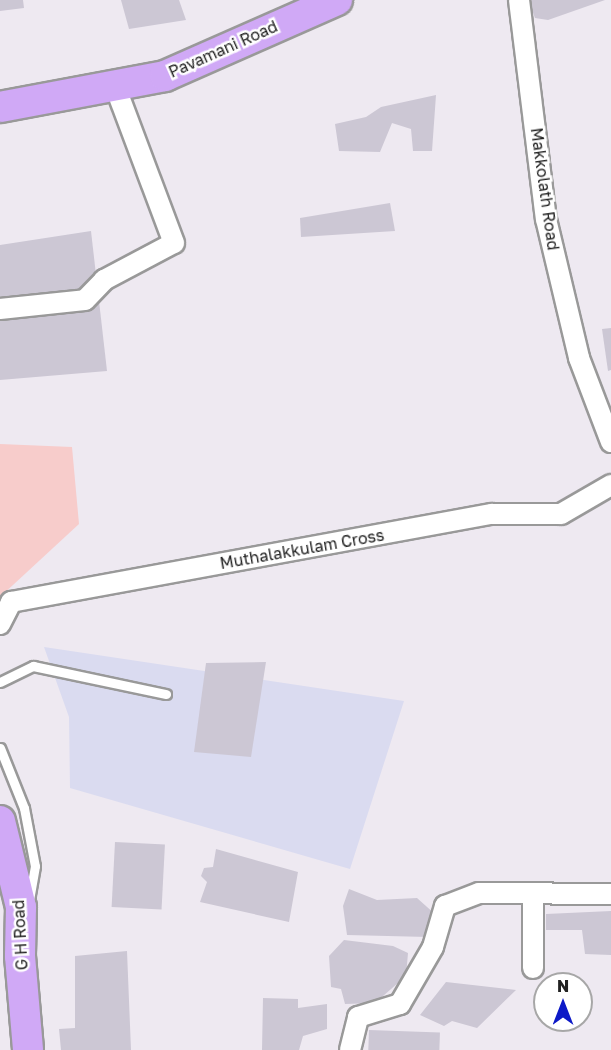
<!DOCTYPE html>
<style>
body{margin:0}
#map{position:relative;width:611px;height:1050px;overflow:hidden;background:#eee9f1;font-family:"Golos Text",sans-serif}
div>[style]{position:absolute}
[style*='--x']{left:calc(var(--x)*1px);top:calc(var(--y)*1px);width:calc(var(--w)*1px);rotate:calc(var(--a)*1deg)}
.commercial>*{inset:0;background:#dadbf0}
.park>*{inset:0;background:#f7cccb}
.building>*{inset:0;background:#ccc7d4;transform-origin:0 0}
.roads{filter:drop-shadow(2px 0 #999) drop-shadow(-2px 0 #999) drop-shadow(0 2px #999) drop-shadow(0 -2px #999)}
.service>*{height:9px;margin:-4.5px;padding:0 4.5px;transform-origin:4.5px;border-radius:4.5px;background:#fff}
.minor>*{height:20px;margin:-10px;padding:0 10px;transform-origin:10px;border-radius:10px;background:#fff}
.primary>*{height:30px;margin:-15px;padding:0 15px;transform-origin:15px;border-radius:15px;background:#d0a9f6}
span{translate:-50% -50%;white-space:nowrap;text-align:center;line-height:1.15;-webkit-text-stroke:5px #fff;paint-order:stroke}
.street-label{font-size:16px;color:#222}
.north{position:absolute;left:533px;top:972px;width:60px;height:60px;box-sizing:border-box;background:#fff;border:2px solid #a7a7a7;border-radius:50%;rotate:0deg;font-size:16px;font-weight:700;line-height:24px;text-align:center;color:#222}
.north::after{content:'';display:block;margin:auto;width:21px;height:27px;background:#0d19c7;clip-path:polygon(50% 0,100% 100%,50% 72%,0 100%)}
</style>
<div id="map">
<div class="commercial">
<div style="clip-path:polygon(44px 647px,404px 701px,350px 869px,70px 788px,69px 717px)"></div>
</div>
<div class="park">
<div style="clip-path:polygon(0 444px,72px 447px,79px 524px,0 597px)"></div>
</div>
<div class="building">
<div style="clip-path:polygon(0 0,23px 0,24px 8px,0 11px)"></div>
<div style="clip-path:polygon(121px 0,179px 0,186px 20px,129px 29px)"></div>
<div style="clip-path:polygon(528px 0,605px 0,548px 20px,535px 18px)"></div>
<div style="clip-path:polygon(436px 95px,432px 151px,413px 151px,411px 129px,392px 123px,380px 152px,339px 151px,335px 124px,366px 117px,381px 107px)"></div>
<div style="clip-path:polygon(390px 203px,395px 231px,301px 237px,300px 218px)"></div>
<div style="clip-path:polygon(91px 231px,107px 371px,0 380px,0 245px)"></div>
<div style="clip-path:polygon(611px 328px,611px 370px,608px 371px,602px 329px)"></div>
<div style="clip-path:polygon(266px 662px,251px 757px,194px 752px,206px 663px)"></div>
<div style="left:115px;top:842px;width:50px;height:65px;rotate:3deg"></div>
<div style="clip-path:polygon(216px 849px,298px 872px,289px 922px,200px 902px,207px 882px,201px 876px,204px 868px,213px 867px)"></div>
<div style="clip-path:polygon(349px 889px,377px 900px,417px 898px,436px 915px,428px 937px,347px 935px,343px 906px)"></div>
<div style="clip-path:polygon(611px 911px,611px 955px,585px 954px,582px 930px,546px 930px,546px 914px)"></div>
<div style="clip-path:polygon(344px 940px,393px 946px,408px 953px,406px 976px,375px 1003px,345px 1004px,341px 989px,331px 987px,329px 956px)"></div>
<div style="clip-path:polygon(127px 951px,131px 1050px,61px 1050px,59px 1029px,75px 1028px,75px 956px)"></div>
<div style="clip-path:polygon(446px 982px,516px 990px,477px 1028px,452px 1021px,444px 1026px,420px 1015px)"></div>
<div style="clip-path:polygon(263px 998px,298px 999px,298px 1008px,327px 1004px,327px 1029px,303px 1036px,299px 1050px,262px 1050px)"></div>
<div style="left:369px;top:1030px;width:71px;height:20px;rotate:2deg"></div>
</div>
<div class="roads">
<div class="service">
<div style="--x:0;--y:682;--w:37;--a:-26"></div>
<div style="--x:33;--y:666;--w:136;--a:11.9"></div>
<div style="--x:0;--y:748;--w:65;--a:68.2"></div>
<div style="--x:24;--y:808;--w:59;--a:79.3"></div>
<div style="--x:35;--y:866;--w:34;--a:100"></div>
</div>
<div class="minor">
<div style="--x:519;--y:0;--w:221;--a:83"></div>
<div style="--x:546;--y:219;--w:143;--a:76.6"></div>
<div style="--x:579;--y:358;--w:90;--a:69.1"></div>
<div style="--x:0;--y:309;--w:85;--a:-6"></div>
<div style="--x:85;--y:300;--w:28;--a:-46"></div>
<div style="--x:104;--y:280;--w:79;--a:-27.9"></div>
<div style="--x:174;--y:243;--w:168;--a:-110.6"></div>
<div style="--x:0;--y:624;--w:25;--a:-63"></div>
<div style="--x:11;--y:602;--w:489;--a:-10.4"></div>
<div style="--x:492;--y:514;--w:69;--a:0"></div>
<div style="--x:561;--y:514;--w:58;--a:-30.1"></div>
<div style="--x:533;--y:893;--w:75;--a:90"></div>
<div style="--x:350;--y:1050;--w:34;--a:-76"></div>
<div style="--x:358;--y:1017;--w:44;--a:-17.2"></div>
<div style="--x:400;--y:1004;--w:66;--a:-59.9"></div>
<div style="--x:433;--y:947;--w:43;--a:-73.7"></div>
<div style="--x:445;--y:906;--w:36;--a:-21"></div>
<div style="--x:479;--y:893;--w:132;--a:0.4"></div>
</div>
<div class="primary">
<div style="--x:0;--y:107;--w:168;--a:-10.6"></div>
<div style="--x:165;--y:76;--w:188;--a:-23.8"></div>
<div style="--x:0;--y:821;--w:89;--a:76.3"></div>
<div style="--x:21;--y:907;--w:49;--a:91.2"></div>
<div style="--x:20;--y:956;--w:94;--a:85.1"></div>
</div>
</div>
<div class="street-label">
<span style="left:223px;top:49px;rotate:-24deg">Pavamani Road</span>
<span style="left:545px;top:189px;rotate:82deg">Makkolath Road</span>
<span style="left:302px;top:549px;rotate:-10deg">Muthalakkulam Cross</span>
<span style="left:20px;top:935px;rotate:-93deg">G H Road</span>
</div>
<div class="north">N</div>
</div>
